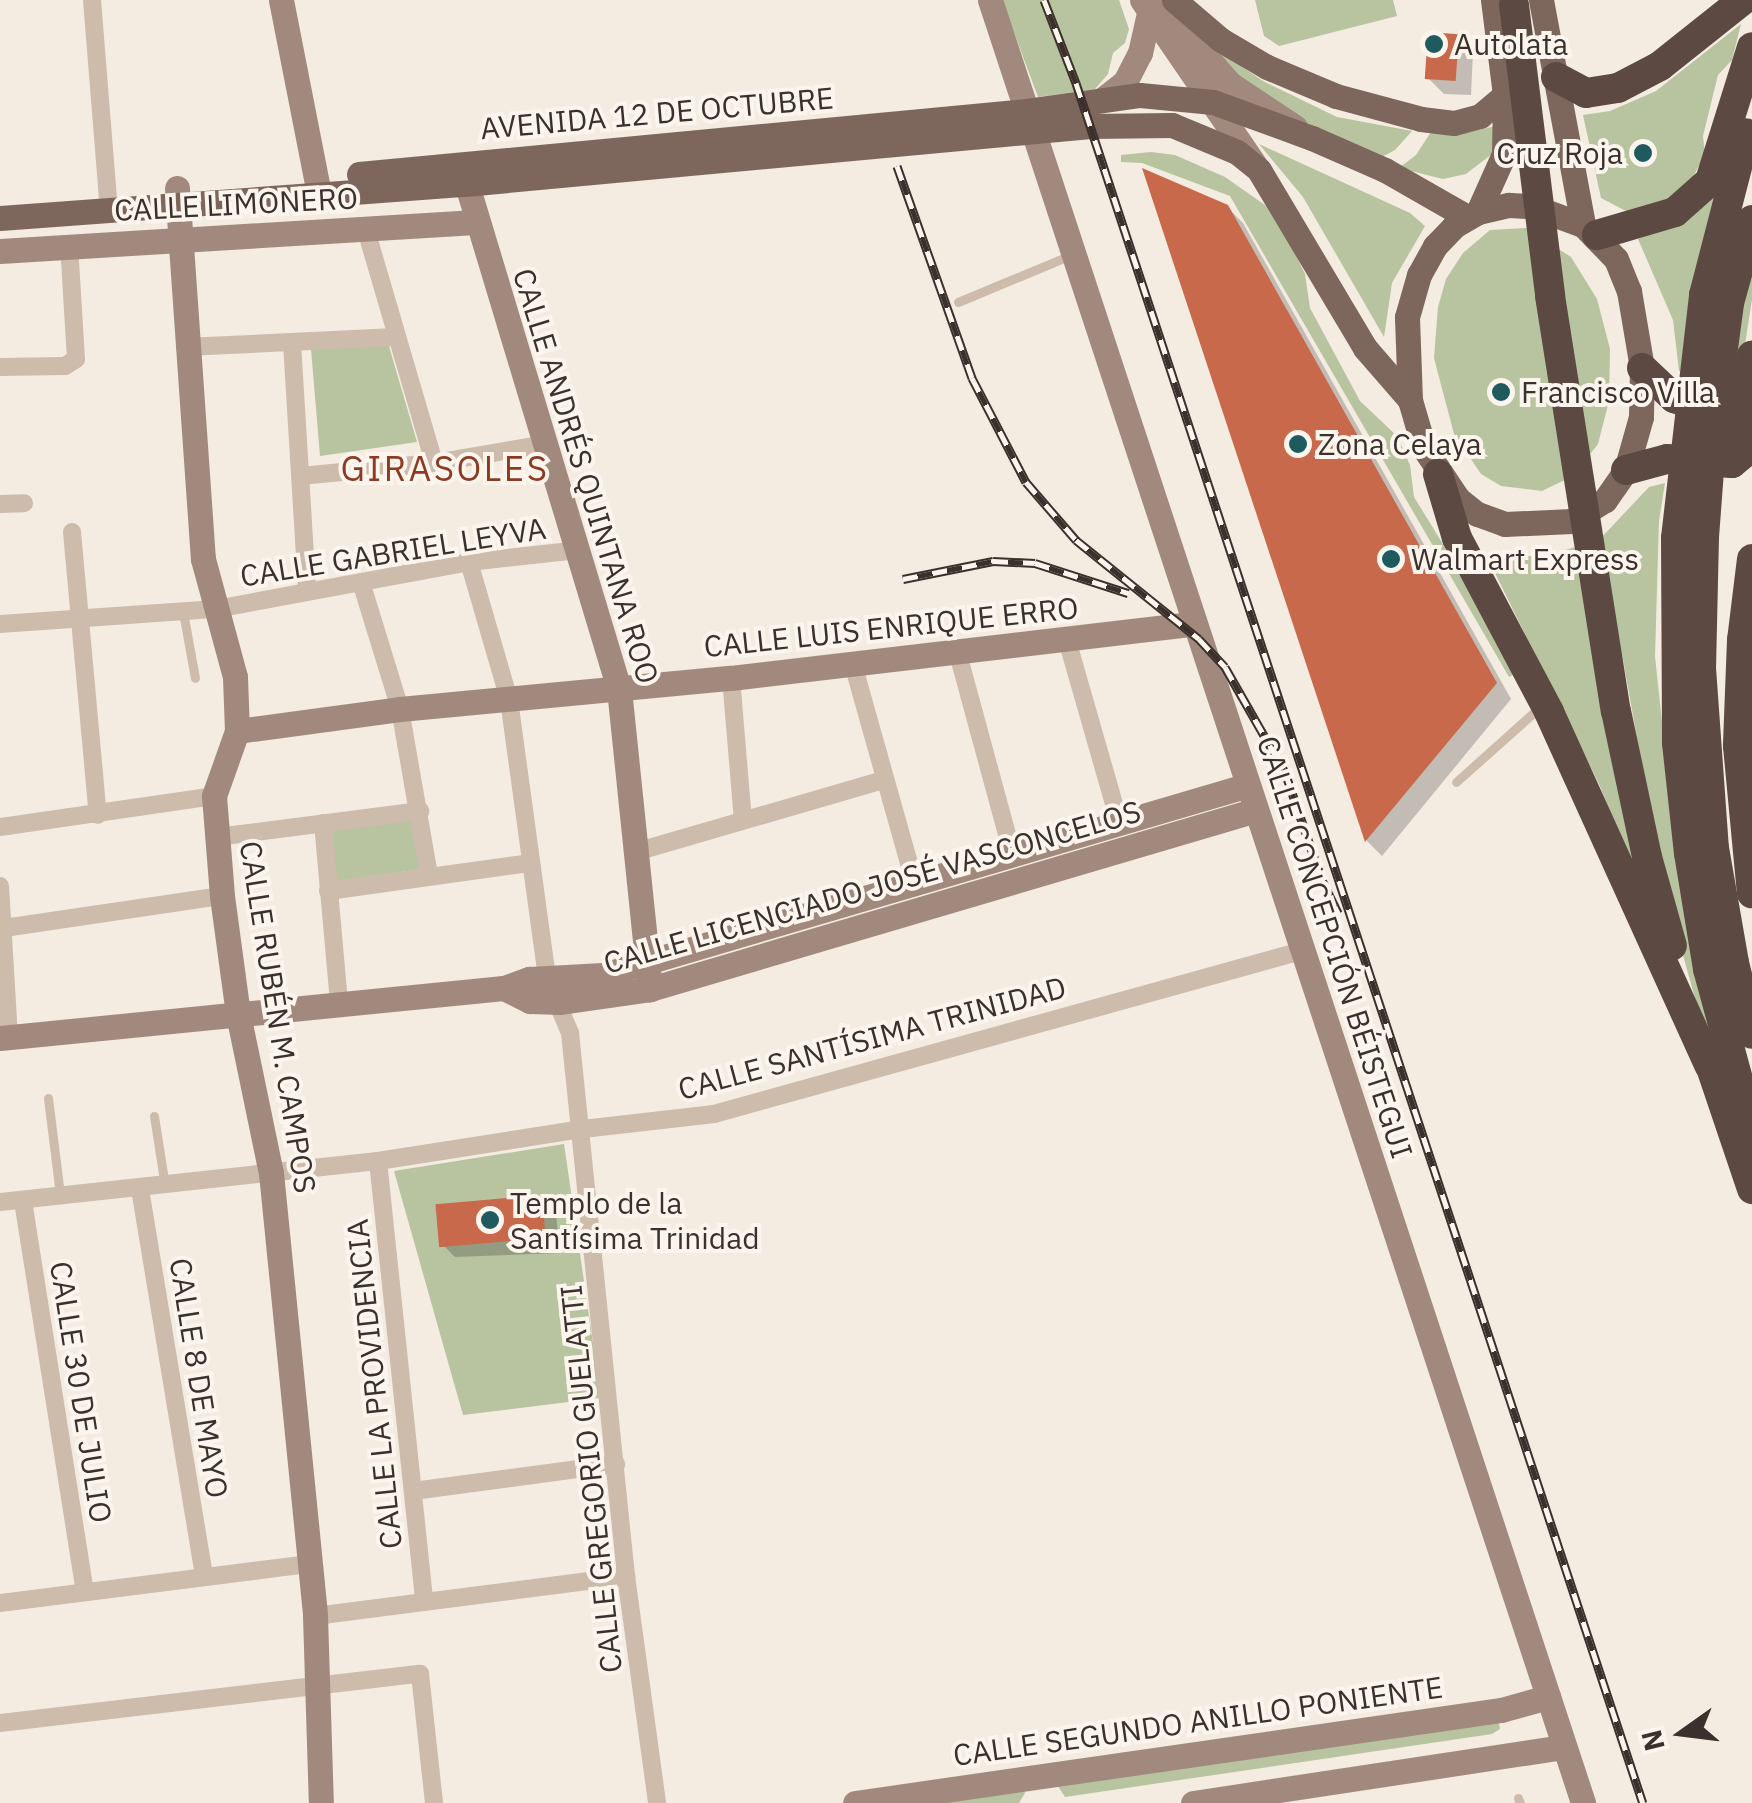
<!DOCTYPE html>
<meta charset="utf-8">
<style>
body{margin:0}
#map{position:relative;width:1752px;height:1803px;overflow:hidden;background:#f4ebe1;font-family:"IBM Plex Sans",sans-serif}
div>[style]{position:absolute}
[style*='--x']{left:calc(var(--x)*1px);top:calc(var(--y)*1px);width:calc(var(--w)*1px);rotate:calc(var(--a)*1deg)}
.green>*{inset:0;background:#b8c4a0;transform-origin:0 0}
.shadow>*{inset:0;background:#0003}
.building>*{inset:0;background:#c8694b;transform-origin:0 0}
.lane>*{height:9px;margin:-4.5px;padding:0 4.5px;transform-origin:4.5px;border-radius:4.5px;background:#cdbbac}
.street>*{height:18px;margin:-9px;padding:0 9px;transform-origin:9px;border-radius:9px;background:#cdbbac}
.secondary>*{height:25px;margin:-12.5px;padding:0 12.5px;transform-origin:12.5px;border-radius:12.5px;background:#a18a7d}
.primary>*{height:25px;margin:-12.5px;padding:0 12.5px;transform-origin:12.5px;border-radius:12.5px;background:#7d675c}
.highway>*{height:30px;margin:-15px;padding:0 15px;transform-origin:15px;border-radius:15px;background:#5c4a42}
.rail>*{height:9px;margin-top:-4.5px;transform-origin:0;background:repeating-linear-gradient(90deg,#fbf5ee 0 15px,#3b302b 0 30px);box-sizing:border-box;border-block:2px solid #3b302b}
.highway-bridge>*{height:30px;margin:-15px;padding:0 15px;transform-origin:15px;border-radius:15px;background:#5c4a42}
.dots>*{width:28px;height:28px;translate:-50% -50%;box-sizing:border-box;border:5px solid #fbf5ee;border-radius:50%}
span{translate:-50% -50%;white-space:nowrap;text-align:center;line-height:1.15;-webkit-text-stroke:8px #fbf5ee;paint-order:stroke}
.poi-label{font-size:30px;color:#3b302b}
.left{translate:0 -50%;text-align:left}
.right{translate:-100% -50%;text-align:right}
.street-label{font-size:30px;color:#3b302b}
.quarter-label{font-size:35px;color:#8c3b22;letter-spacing:2.5px}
.north{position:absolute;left:1632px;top:1683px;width:100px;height:100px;-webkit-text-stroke:8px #fbf5ee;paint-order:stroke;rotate:256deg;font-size:28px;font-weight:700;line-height:40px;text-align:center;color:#3b302b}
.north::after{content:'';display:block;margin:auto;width:35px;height:45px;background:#3b302b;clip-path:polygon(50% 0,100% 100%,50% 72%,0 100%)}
</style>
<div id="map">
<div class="green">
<div style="clip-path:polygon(1002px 0,1119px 0,1129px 29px,1125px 43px,1113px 53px,1108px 74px,1095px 89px,1038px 97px)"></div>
<div style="clip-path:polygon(1255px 0,1393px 0,1397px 16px,1279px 46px,1264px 36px)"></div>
<div style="clip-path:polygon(1741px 24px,1732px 60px,1718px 75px,1703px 136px,1705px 155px,1689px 184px,1668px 204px,1626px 211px,1601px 198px,1583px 115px,1610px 111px,1656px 91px)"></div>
<div style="clip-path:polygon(1216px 49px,1263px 81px,1337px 117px,1412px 131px,1395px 150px,1376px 160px,1336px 142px,1255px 90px,1219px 60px)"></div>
<div style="clip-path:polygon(1497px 126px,1492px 154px,1466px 174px,1443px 179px,1399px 168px,1416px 155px,1431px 132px,1461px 133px)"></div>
<div style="clip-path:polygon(1259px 144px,1410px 213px,1425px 226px,1392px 283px,1384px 337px,1303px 197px)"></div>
<div style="clip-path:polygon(1151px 152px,1175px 155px,1225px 177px,1265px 205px,1292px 247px,1305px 274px,1310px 308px,1360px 401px,1397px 436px,1410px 465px,1414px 497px,1521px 671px,1509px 677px,1230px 196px,1142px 163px,1121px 162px,1121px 155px)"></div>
<div style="clip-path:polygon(1718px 187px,1714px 211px,1752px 223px,1752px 299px,1739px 384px,1679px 371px,1673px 320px,1638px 239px,1680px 223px)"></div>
<div style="clip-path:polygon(1526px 228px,1571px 257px,1597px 299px,1610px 349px,1609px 401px,1598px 444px,1573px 476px,1542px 491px,1501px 486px,1481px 474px,1454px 434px,1434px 358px,1438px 307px,1446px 279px,1463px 253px,1490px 230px)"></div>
<div style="clip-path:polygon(388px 343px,417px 442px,320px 456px,311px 349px)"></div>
<div style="clip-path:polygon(1665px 483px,1659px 521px,1655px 656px,1673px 825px,1726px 1081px,1696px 1002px,1663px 883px,1622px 654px,1646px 899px,1599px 784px,1493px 569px,1494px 561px,1501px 556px,1547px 556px,1600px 539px,1649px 487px)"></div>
<div style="left:419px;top:817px;width:52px;height:91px;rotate:82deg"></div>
<div style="clip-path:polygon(564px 1144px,601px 1398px,463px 1415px,394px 1171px)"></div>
<div style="clip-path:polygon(1498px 1719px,1500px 1729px,1492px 1734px,1065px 1797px,1056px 1783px)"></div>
<div style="clip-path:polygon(1022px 1785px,1025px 1793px,1019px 1803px,891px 1803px)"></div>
</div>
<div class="shadow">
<div style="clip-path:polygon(1458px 36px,1473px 52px,1471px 95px,1444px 94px,1428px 78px)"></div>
<div style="clip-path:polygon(1146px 173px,1227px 207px,1243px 223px,1511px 699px,1382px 856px,1367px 841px)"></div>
<div style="clip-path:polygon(541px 1198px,556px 1213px,560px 1253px,455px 1257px,439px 1241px)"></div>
</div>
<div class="building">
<div style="left:1428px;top:32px;width:31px;height:47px;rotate:4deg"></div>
<div style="clip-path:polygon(1142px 168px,1228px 205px,1497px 683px,1365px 842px)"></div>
<div style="left:542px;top:1195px;width:43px;height:107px;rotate:85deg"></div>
</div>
<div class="lane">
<div style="--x:958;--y:302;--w:122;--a:-22.6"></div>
<div style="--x:183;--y:612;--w:67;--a:79.7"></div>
<div style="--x:1456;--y:782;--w:113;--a:-41.8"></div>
<div style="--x:48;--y:1098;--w:98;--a:82.9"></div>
<div style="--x:154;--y:1116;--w:71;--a:81.1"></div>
<div style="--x:1518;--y:1798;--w:5;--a:68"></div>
</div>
<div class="street">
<div style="--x:92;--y:0;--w:211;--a:85.4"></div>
<div style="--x:366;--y:230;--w:243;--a:73.7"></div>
<div style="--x:292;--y:343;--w:246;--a:86.5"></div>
<div style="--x:185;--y:347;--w:211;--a:-2.7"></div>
<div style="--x:0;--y:367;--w:65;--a:-0.9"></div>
<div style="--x:65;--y:366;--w:13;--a:-32"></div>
<div style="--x:76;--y:359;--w:113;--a:-93.5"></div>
<div style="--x:301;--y:476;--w:134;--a:-5.6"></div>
<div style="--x:434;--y:463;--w:114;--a:-9.6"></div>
<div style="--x:0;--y:504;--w:24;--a:-2"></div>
<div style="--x:72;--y:532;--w:284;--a:84.8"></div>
<div style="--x:469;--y:562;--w:144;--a:73.8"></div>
<div style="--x:509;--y:700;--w:282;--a:82.2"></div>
<div style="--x:547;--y:979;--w:59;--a:66.9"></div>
<div style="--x:570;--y:1033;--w:546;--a:84.11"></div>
<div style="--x:626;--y:1576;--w:229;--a:82.2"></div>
<div style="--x:361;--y:582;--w:133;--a:72.9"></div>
<div style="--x:400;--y:709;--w:169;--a:80.1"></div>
<div style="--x:0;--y:624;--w:217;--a:-4"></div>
<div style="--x:216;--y:609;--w:257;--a:-10.5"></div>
<div style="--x:469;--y:562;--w:112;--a:-6.2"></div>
<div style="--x:1067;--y:640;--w:192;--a:74"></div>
<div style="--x:958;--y:654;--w:210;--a:74.8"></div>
<div style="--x:853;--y:664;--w:230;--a:74.3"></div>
<div style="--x:731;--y:678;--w:143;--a:85.2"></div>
<div style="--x:323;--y:823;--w:179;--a:84.9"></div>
<div style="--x:0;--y:827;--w:216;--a:-8.2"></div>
<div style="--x:217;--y:837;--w:205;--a:-7.3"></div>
<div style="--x:639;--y:851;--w:254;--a:-16.2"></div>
<div style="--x:0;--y:886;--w:151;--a:86.6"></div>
<div style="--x:328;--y:891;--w:203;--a:-7.9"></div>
<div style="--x:4;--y:928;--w:220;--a:-8.4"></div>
<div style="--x:378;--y:1161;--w:443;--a:84"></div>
<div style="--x:140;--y:1189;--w:393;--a:80.6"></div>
<div style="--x:23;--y:1201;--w:396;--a:81"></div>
<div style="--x:0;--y:1202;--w:380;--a:-6.2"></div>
<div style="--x:378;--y:1161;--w:207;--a:-8.9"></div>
<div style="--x:583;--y:1129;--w:132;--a:-6.5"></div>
<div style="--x:714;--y:1114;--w:609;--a:-15.52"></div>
<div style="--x:413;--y:1491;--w:205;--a:-7.6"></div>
<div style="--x:0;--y:1603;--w:312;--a:-7.2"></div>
<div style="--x:315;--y:1616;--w:314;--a:-7.3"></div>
<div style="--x:0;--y:1723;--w:423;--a:-6.7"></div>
<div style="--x:420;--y:1674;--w:130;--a:83.8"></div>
</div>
<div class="secondary">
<div style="--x:281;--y:0;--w:197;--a:78.9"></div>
<div style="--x:990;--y:0;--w:1898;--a:71.79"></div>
<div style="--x:1142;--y:0;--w:200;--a:55.6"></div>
<div style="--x:1164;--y:0;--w:34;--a:58"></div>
<div style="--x:1182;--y:29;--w:73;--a:48.9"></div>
<div style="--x:1230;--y:84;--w:78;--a:33.5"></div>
<div style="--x:1103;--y:99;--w:28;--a:-38"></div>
<div style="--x:1125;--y:82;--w:33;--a:-63"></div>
<div style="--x:1140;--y:53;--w:41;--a:-77.3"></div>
<div style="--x:461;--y:165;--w:547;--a:73.22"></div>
<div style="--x:619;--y:689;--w:302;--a:84.1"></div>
<div style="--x:177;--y:188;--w:372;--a:86"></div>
<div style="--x:203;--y:559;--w:122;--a:74.8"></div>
<div style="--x:235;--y:677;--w:54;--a:87.9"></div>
<div style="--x:237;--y:731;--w:69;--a:109.5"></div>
<div style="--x:214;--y:796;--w:100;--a:85.4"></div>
<div style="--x:222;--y:896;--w:119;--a:82.3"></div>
<div style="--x:238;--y:1014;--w:162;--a:78.3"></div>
<div style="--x:271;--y:1173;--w:445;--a:84.3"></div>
<div style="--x:315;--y:1616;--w:187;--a:88.2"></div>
<div style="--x:0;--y:251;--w:476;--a:-3.5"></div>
<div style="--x:237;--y:731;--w:164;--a:-7.7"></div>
<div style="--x:400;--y:709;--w:332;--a:-5.4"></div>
<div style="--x:731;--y:678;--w:466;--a:-6.7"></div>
<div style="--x:504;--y:988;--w:29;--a:27"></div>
<div style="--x:530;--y:1001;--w:29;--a:2"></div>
<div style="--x:559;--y:1002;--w:92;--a:-8.1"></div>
<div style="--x:650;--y:989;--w:632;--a:-16.46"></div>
<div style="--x:0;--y:1038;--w:506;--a:-5.67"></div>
<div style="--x:504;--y:988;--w:27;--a:-20"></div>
<div style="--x:529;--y:979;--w:74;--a:-3.1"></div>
<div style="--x:603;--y:975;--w:672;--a:-16.41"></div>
<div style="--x:855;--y:1803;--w:653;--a:-8.19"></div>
<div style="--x:1501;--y:1710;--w:49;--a:-15.5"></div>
<div style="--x:1193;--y:1803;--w:375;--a:-8.6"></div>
</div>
<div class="primary">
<div style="--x:1174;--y:0;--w:62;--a:40.4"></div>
<div style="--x:1221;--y:40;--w:53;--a:30.4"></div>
<div style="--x:1267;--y:67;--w:75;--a:22.8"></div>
<div style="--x:1336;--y:96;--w:88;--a:15.1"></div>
<div style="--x:1421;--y:119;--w:33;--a:7"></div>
<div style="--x:1454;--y:123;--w:27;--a:-15"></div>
<div style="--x:1480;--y:116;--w:33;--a:-40"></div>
<div style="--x:1541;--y:0;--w:229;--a:79.4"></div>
<div style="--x:359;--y:174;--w:671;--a:-5.39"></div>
<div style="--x:1027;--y:111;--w:114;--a:-8.1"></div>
<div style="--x:1140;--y:95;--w:73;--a:5.5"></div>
<div style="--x:1213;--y:102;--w:105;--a:20"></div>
<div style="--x:1312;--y:138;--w:80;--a:23.7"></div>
<div style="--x:1385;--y:170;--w:95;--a:29.8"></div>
<div style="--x:1509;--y:205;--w:22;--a:3"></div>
<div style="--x:1531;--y:206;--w:55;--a:20.1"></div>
<div style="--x:1583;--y:225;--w:47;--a:45.9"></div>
<div style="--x:1616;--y:259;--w:35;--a:68"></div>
<div style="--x:1629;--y:291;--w:78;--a:80.4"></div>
<div style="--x:1642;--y:368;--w:49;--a:91.2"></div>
<div style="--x:1641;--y:417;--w:55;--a:105.8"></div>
<div style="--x:1626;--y:470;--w:37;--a:125"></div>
<div style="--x:1605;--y:500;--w:39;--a:148"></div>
<div style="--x:1572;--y:521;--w:67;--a:177.4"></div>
<div style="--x:1505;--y:524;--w:30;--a:-160"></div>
<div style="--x:1477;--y:514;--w:24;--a:-142"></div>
<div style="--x:1458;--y:499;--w:61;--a:-123.7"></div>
<div style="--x:1424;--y:448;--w:50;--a:-106.3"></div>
<div style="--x:1410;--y:400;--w:83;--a:-92.1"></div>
<div style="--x:1407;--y:317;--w:44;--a:-74.1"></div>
<div style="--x:1419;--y:275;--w:33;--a:-61"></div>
<div style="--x:1435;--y:246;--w:28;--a:-46"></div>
<div style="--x:1454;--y:226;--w:28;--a:-30"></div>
<div style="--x:1478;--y:212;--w:32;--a:-13"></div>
<div style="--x:1478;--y:212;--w:64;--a:-65.9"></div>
<div style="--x:1504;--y:154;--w:59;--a:-89"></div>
<div style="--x:1505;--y:95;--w:96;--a:-97.2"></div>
<div style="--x:0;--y:218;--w:466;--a:-4.2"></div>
<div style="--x:465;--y:184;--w:628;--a:-5.3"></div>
<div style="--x:1090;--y:126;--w:82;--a:-0.7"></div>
<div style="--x:1172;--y:125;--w:70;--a:22.6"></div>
<div style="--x:1237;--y:152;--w:28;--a:39"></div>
<div style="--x:1259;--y:170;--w:207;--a:59.2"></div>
<div style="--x:1365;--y:348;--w:69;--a:49.1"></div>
</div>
<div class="highway">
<div style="--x:1556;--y:77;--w:34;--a:28"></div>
<div style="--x:1586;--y:93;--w:32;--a:-9"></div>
<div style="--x:1618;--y:88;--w:47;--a:-27.6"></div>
<div style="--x:1660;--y:66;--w:106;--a:-38.5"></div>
<div style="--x:1597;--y:235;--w:81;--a:-16.4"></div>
<div style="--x:1675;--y:212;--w:47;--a:-41.5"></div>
<div style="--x:1710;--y:181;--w:140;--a:-72.6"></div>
<div style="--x:1704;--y:295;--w:167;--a:-75.5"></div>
<div style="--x:1729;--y:303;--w:86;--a:-74.5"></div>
<div style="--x:1642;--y:368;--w:44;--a:43.2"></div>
<div style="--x:1674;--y:398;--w:69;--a:18.7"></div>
<div style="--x:1739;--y:420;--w:25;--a:58"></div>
<div style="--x:1736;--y:440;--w:86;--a:-79.3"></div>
<div style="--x:1626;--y:470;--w:42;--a:-15"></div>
<div style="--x:1667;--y:459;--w:65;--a:3.5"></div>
<div style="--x:1732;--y:463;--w:26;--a:-39"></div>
<div style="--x:1438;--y:474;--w:67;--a:73.5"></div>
<div style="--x:1457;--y:538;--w:197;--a:62.1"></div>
<div style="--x:1549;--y:712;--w:388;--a:65.6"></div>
<div style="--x:1704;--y:537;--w:131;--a:91.3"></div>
<div style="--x:1701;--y:668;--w:180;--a:85.9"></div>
<div style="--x:1714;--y:848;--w:117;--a:80.1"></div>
<div style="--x:1734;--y:963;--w:73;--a:75.8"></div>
<div style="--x:1676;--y:538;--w:205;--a:89.7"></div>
<div style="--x:1677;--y:743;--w:111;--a:83.8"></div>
<div style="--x:1689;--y:853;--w:118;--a:80.7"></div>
<div style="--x:1708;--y:969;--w:168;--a:74.8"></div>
<div style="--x:1752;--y:559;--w:82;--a:97"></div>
<div style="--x:1742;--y:640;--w:106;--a:92.2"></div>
<div style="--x:1738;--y:746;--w:148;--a:84.6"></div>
<div style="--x:1616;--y:711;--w:149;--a:78"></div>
<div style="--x:1647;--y:857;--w:92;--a:74.3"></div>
<div style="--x:1704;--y:1047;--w:150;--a:71.3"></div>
</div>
<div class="rail">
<div style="--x:1044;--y:0;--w:89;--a:68.9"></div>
<div style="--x:1076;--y:83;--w:1811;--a:71.76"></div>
<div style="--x:897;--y:166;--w:225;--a:70.5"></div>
<div style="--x:972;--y:378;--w:117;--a:62.6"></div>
<div style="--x:1026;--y:482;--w:77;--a:49.2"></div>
<div style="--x:1076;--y:540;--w:158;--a:38.8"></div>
<div style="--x:1199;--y:639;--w:38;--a:47"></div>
<div style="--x:1225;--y:667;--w:121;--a:60.3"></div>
<div style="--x:1285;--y:772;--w:114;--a:71.1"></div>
<div style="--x:1322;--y:880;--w:37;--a:64"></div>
<div style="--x:903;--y:579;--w:92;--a:-11.3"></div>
<div style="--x:993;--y:561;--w:42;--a:2.7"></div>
<div style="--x:1035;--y:563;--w:98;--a:17.9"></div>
</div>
<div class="highway-bridge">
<div style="--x:1514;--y:5;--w:293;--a:82.9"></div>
<div style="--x:1550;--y:296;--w:420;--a:81"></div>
<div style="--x:1704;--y:537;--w:106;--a:-85.7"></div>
<div style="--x:1712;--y:431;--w:129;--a:-82.4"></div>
<div style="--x:1676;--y:538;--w:245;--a:-83.4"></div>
</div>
<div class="dots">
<div style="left:1434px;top:44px;background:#1f5a5e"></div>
<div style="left:1643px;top:153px;background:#1f5a5e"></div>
<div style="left:1501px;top:392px;background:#1f5a5e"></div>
<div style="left:1298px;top:444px;background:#1f5a5e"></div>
<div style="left:1391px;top:559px;background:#1f5a5e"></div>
<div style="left:490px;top:1220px;background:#1f5a5e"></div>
</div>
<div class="poi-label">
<span class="left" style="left:1454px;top:44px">Autolata</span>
<span class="right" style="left:1623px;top:153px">Cruz Roja</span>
<span class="left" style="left:1521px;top:392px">Francisco Villa</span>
<span class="left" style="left:1318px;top:444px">Zona Celaya</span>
<span class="left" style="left:1411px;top:559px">Walmart Express</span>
<span class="left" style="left:510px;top:1220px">Templo de la<br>Santísima Trinidad</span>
</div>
<div class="street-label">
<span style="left:657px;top:113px;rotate:-5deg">AVENIDA 12 DE OCTUBRE</span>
<span style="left:236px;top:204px;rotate:-3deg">CALLE LIMONERO</span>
<span style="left:586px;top:476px;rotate:73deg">CALLE ANDRÉS QUINTANA ROO</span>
<span style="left:393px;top:552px;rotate:-9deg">CALLE GABRIEL LEYVA</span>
<span style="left:891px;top:627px;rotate:-6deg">CALLE LUIS ENRIQUE ERRO</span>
<span style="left:872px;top:887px;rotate:-16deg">CALLE LICENCIADO JOSÉ VASCONCELOS</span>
<span style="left:1335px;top:947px;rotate:72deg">CALLE CONCEPCIÓN BÉISTEGUI</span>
<span style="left:278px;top:1017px;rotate:81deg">CALLE RUBÉN M. CAMPOS</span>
<span style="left:872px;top:1038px;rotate:-15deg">CALLE SANTÍSIMA TRINIDAD</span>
<span style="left:199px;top:1378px;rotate:81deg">CALLE 8 DE MAYO</span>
<span style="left:374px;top:1384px;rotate:-96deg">CALLE LA PROVIDENCIA</span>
<span style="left:81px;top:1392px;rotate:81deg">CALLE 30 DE JULIO</span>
<span style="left:591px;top:1479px;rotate:-96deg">CALLE GREGORIO GUELATTI</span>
<span style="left:1198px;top:1721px;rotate:-8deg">CALLE SEGUNDO ANILLO PONIENTE</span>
</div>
<div class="quarter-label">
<span style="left:445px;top:468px">GIRASOLES</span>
</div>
<div class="north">N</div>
</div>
